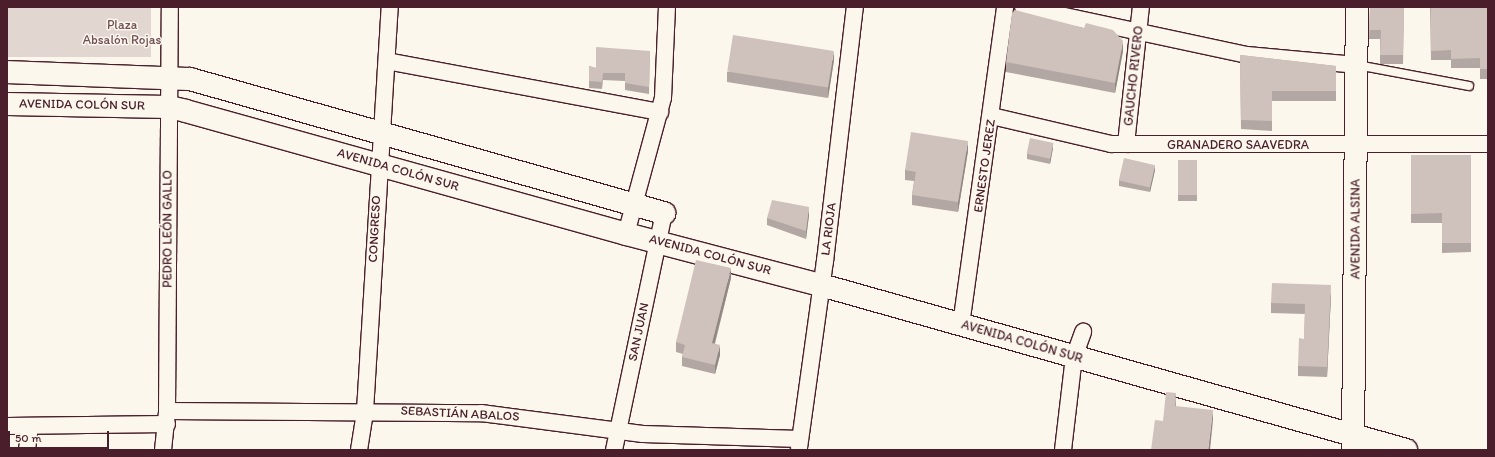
<!DOCTYPE html>
<meta charset="utf-8">
<style>
body{margin:0}
#map{position:relative;width:1495px;height:457px;overflow:hidden;background:#fbf7ec;font-family:Itim,sans-serif}
div>[style]{position:absolute}
[style*='--x']{left:calc(var(--x)*1px);top:calc(var(--y)*1px);width:calc(var(--w)*1px);rotate:calc(var(--a)*1deg)}
.green>*{inset:0;background:#e2d7d0;transform-origin:0 0}
.roads{filter:drop-shadow(1px 0 #4a1f2b) drop-shadow(-1px 0 #4a1f2b) drop-shadow(0 1px #4a1f2b) drop-shadow(0 -1px #4a1f2b)}
.lane>*{height:8px;margin:-4px;padding:0 4px;transform-origin:4px;border-radius:4px;background:#fbf7ec}
.street>*{height:16px;margin:-8px;padding:0 8px;transform-origin:8px;border-radius:8px;background:#fbf7ec}
.secondary>*{height:22px;margin:-11px;padding:0 11px;transform-origin:11px;border-radius:11px;background:#fbf7ec}
.wall>*{inset:0;background:#b2a7a2;transform-origin:0 0}
.shaded-wall>*{inset:0;background:#918884}
.building>*{inset:0;background:#cfc2bc;transform-origin:0 0}
span{translate:-50% -50%;white-space:nowrap;text-align:center;line-height:1.15;-webkit-text-stroke:3px #fbf7ec;paint-order:stroke}
.park-label{font-size:13px;color:#704d54}
.street-label{font-size:13px;color:#4a1f2b}
.frame{position:absolute;inset:0;border:8px solid #4a1f2b;pointer-events:none}
.scale{position:absolute;left:8px;top:431px;width:101px;height:18px;box-sizing:border-box;border:2px solid #4a1f2b;border-top:0;padding-left:5px;font-size:12px;line-height:14px;white-space:nowrap;color:#4a1f2b;-webkit-text-stroke:3px #fbf7ec;paint-order:stroke}
</style>
<div id="map">
<div class="green">
<div style="left:7px;top:7px;width:144px;height:50px"></div>
</div>
<div class="roads">
<div class="lane">
<div style="--x:1357;--y:65;--w:114;--a:10.6"></div>
</div>
<div class="street">
<div style="--x:1023;--y:7;--w:229;--a:12.1"></div>
<div style="--x:1247;--y:55;--w:109;--a:5.2"></div>
<div style="--x:387;--y:61;--w:278;--a:10.6"></div>
<div style="--x:992;--y:116;--w:122;--a:13.2"></div>
<div style="--x:1111;--y:144;--w:377;--a:0"></div>
<div style="--x:1126;--y:144;--w:138;--a:-83.8"></div>
<div style="--x:626;--y:234;--w:141;--a:-74.8"></div>
<div style="--x:663;--y:98;--w:91;--a:-87.5"></div>
<div style="--x:961;--y:325;--w:321;--a:-82.1"></div>
<div style="--x:167;--y:411;--w:314;--a:0.4"></div>
<div style="--x:481;--y:413;--w:163;--a:7.4"></div>
<div style="--x:643;--y:434;--w:157;--a:1.8"></div>
<div style="--x:7;--y:426;--w:160;--a:-0.7"></div>
<div style="--x:799;--y:448;--w:189;--a:-82.1"></div>
<div style="--x:825;--y:261;--w:256;--a:-83.3"></div>
<div style="--x:27;--y:450;--w:24;--a:-83"></div>
<div style="--x:163;--y:450;--w:39;--a:-84"></div>
<div style="--x:167;--y:411;--w:404;--a:-89.6"></div>
<div style="--x:359;--y:450;--w:39;--a:-81"></div>
<div style="--x:365;--y:411;--w:405;--a:-86.5"></div>
<div style="--x:614;--y:450;--w:242;--a:-78.1"></div>
<div style="--x:1063;--y:450;--w:94;--a:-83.3"></div>
<div style="--x:1074;--y:357;--w:27;--a:-70"></div>
</div>
<div class="secondary">
<div style="--x:7;--y:72;--w:183;--a:2.2"></div>
<div style="--x:190;--y:79;--w:493;--a:15.8"></div>
<div style="--x:7;--y:104;--w:162;--a:1.1"></div>
<div style="--x:169;--y:107;--w:17;--a:13"></div>
<div style="--x:186;--y:111;--w:457;--a:15.6"></div>
<div style="--x:626;--y:234;--w:202;--a:14.7"></div>
<div style="--x:821;--y:285;--w:608;--a:15.75"></div>
<div style="--x:1353;--y:449;--w:442;--a:-89.5"></div>
</div>
</div>
<div class="wall">
<div style="clip-path:polygon(1370px 7px,1404px 7px,1403px 64px,1380px 64px,1380px 39px,1369px 39px)"></div>
<div style="clip-path:polygon(1430px 7px,1488px 7px,1488px 79px,1480px 79px,1480px 68px,1451px 68px,1451px 60px,1431px 60px)"></div>
<div style="clip-path:polygon(650px 51px,649px 94px,625px 90px,625px 81px,603px 80px,602px 89px,589px 88px,589px 66px,596px 68px)"></div>
<div style="clip-path:polygon(1123px 51px,1115px 93px,1006px 72px,1006px 62px)"></div>
<div style="clip-path:polygon(1240px 55px,1336px 66px,1336px 101px,1272px 101px,1272px 131px,1241px 129px)"></div>
<div style="clip-path:polygon(834px 60px,828px 98px,727px 82px,727px 72px)"></div>
<div style="clip-path:polygon(1053px 148px,1050px 164px,1027px 159px,1027px 154px)"></div>
<div style="clip-path:polygon(968px 151px,958px 212px,912px 205px,912px 195px,914px 181px,905px 180px,905px 170px)"></div>
<div style="clip-path:polygon(1411px 155px,1471px 155px,1471px 252px,1442px 253px,1442px 223px,1411px 223px)"></div>
<div style="left:1178px;top:160px;width:19px;height:41px"></div>
<div style="clip-path:polygon(1155px 170px,1150px 192px,1119px 186px,1119px 180px)"></div>
<div style="clip-path:polygon(809px 215px,806px 239px,767px 225px,767px 218px)"></div>
<div style="clip-path:polygon(731px 278px,715px 344px,720px 355px,715px 374px,682px 366px,682px 357px,683px 354px,676px 352px,676px 342px)"></div>
<div style="clip-path:polygon(1331px 295px,1327px 377px,1298px 376px,1298px 366px,1304px 339px,1305px 314px,1271px 313px,1271px 303px)"></div>
</div>
<div class="shaded-wall">
<div style="clip-path:polygon(1123px 41px,1123px 51px,1115px 93px,1115px 83px)"></div>
<div style="clip-path:polygon(834px 51px,834px 60px,828px 98px,828px 88px)"></div>
<div style="clip-path:polygon(968px 141px,968px 151px,958px 212px,958px 202px)"></div>
<div style="clip-path:polygon(1053px 143px,1053px 148px,1050px 164px,1050px 159px)"></div>
<div style="clip-path:polygon(1155px 165px,1155px 170px,1150px 192px,1150px 187px)"></div>
<div style="clip-path:polygon(809px 207px,809px 215px,806px 239px,806px 231px)"></div>
<div style="clip-path:polygon(731px 268px,731px 278px,712px 353px,712px 343px)"></div>
<div style="clip-path:polygon(1331px 285px,1331px 295px,1327px 377px,1327px 367px)"></div>
<div style="clip-path:polygon(720px 345px,720px 355px,715px 374px,715px 365px)"></div>
<div style="clip-path:polygon(1176px 393px,1176px 402px,1175px 416px,1175px 406px)"></div>
<div style="clip-path:polygon(1213px 410px,1213px 420px,1210px 450px,1208px 450px)"></div>
</div>
<div class="building">
<div style="clip-path:polygon(1370px 7px,1404px 7px,1403px 55px,1380px 55px,1381px 30px,1369px 30px)"></div>
<div style="clip-path:polygon(1431px 7px,1488px 7px,1488px 69px,1480px 69px,1480px 58px,1451px 59px,1451px 50px,1431px 51px)"></div>
<div style="clip-path:polygon(1015px 10px,1084px 28px,1086px 23px,1113px 30px,1123px 41px,1115px 83px,1006px 62px,1012px 13px)"></div>
<div style="left:733px;top:35px;width:102px;height:37px;rotate:9deg"></div>
<div style="clip-path:polygon(596px 47px,650px 51px,649px 87px,625px 83px,625px 73px,603px 73px,602px 82px,589px 81px,589px 66px,596px 68px)"></div>
<div style="clip-path:polygon(1240px 55px,1336px 66px,1336px 91px,1272px 91px,1272px 121px,1241px 120px)"></div>
<div style="clip-path:polygon(911px 132px,968px 141px,958px 202px,912px 195px,916px 172px,905px 170px)"></div>
<div style="left:1030px;top:138px;width:24px;height:16px;rotate:12deg"></div>
<div style="clip-path:polygon(1411px 155px,1471px 155px,1471px 243px,1442px 243px,1442px 213px,1411px 214px)"></div>
<div style="left:1124px;top:158px;width:32px;height:23px;rotate:13deg"></div>
<div style="left:1178px;top:160px;width:19px;height:35px"></div>
<div style="clip-path:polygon(772px 200px,809px 207px,806px 231px,767px 218px)"></div>
<div style="clip-path:polygon(696px 260px,731px 268px,712px 343px,720px 345px,715px 365px,682px 357px,685px 345px,676px 342px)"></div>
<div style="clip-path:polygon(1272px 283px,1331px 285px,1327px 367px,1298px 366px,1299px 338px,1304px 339px,1305px 304px,1271px 303px)"></div>
<div style="clip-path:polygon(1166px 392px,1176px 393px,1175px 406px,1213px 410px,1208px 450px,1151px 450px,1155px 420px,1163px 421px)"></div>
</div>
<div class="park-label">
<span style="left:122px;top:33px">Plaza<br>Absalón Rojas</span>
</div>
<div class="street-label">
<span style="left:1134px;top:76px;rotate:-84deg">GAUCHO RIVERO</span>
<span style="left:82px;top:105px;rotate:1deg">AVENIDA COLÓN SUR</span>
<span style="left:1238px;top:145px">GRANADERO SAAVEDRA</span>
<span style="left:985px;top:166px;rotate:-82deg">ERNESTO JEREZ</span>
<span style="left:398px;top:170px;rotate:16deg">AVENIDA COLÓN SUR</span>
<span style="left:168px;top:229px;rotate:-90deg">PEDRO LEÓN GALLO</span>
<span style="left:375px;top:229px;rotate:-87deg">CONGRESO</span>
<span style="left:829px;top:229px;rotate:-83deg">LA RIOJA</span>
<span style="left:1356px;top:229px;rotate:-90deg">AVENIDA ALSINA</span>
<span style="left:710px;top:255px;rotate:15deg">AVENIDA COLÓN SUR</span>
<span style="left:639px;top:332px;rotate:-78deg">SAN JUAN</span>
<span style="left:1022px;top:342px;rotate:16deg">AVENIDA COLÓN SUR</span>
<span style="left:460px;top:414px;rotate:3deg">SEBASTIÁN ABALOS</span>
</div>
<div class="frame"></div>
<div class="scale">50 m</div>
</div>
